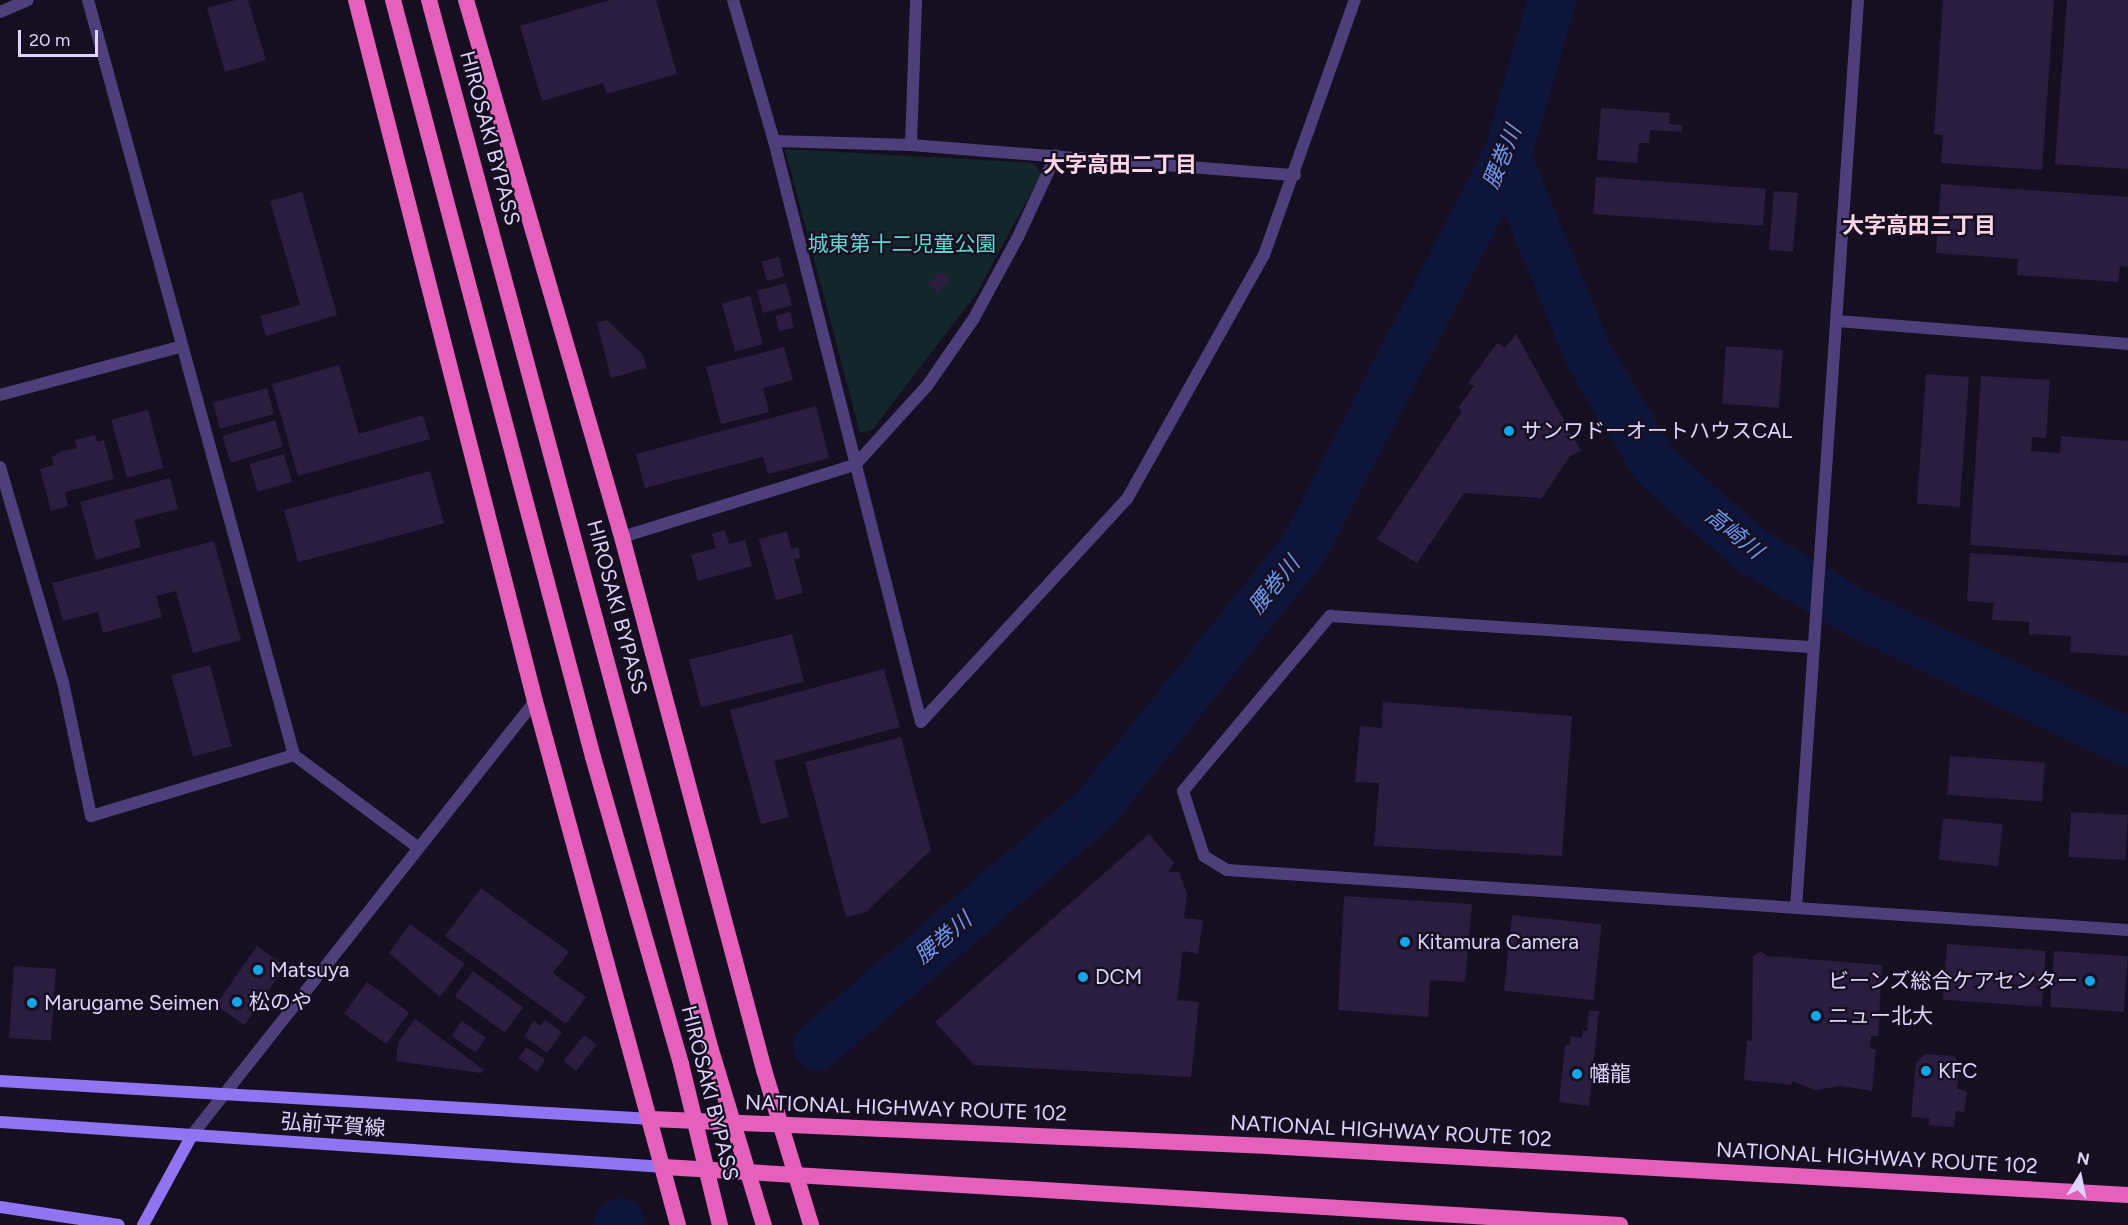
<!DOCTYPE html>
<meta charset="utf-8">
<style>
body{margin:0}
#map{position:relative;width:2128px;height:1225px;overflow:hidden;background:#160f21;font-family:Figtree,"Noto Sans JP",sans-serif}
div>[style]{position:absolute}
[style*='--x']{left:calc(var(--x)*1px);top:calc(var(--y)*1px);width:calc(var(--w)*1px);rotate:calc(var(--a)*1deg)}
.green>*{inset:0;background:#13262a}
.river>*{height:48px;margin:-24px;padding:0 24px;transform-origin:24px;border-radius:24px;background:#0e153b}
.building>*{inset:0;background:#2b1d40;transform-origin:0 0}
.minor>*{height:12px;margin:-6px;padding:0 6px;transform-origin:6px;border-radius:6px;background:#4e3f7b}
.tertiary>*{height:12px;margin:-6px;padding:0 6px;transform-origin:6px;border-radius:6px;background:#4e3f7b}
.secondary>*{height:12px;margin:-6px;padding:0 6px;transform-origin:6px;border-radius:6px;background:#9174f1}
.trunk>*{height:16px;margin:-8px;padding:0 8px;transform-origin:8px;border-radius:8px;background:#e460ba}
.dots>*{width:16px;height:16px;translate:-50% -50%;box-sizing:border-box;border:3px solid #160f21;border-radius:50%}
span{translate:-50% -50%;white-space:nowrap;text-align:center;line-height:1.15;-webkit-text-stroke:4.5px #160f21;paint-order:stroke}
.street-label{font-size:21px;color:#e0d3fb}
.park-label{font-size:21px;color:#67d3cf}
.poi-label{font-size:21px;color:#e0d3fb}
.left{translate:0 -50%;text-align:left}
.right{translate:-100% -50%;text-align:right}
.water-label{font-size:22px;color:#6b97f1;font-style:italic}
.neighbourhood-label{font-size:22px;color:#fbd5e5;font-weight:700}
.north{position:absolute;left:2050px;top:1147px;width:60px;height:60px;-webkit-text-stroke:4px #160f21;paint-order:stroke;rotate:10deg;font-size:16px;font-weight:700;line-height:24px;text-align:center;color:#e0d3fb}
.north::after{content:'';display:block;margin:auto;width:21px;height:27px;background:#e0d3fb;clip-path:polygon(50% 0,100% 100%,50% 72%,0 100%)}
.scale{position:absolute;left:18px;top:30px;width:80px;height:27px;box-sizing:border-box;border:3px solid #e0d3fb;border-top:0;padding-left:8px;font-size:18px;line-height:21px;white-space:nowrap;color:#e0d3fb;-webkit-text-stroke:4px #160f21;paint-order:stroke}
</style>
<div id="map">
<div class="green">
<div style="clip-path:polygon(785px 149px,1034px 163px,1041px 174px,977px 293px,872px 430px,860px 433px)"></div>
</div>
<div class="river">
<div style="--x:1507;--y:157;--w:217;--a:67.6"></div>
<div style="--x:1590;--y:358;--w:125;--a:58.7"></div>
<div style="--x:1655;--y:465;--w:126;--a:41.8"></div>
<div style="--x:1749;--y:549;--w:125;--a:30.9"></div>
<div style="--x:1856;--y:613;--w:301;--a:25.4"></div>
<div style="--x:817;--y:1046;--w:367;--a:-40.5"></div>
<div style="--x:1096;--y:808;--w:333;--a:-51.3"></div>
<div style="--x:1304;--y:548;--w:441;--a:-62.6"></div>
<div style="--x:1507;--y:157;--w:163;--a:-74"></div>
<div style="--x:618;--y:1225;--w:4;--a:-45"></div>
</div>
<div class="building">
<div style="clip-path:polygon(236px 0,248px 0,266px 60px,225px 72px,207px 8px)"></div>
<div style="clip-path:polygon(610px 0,656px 0,677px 74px,607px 94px,603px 83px,542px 101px,520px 26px)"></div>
<div style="clip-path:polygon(1943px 0,2054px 0,2042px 170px,1941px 163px,1943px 135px,1934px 134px)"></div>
<div style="clip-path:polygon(2067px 0,2128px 0,2128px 169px,2055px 164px)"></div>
<div style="clip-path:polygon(1601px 108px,1670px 113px,1669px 124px,1682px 125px,1682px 132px,1650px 130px,1649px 143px,1639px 143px,1637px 163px,1597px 160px)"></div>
<div style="left:1596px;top:177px;width:170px;height:37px;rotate:4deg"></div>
<div style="clip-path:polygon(1941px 184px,2128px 197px,2128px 267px,2120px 266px,2118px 282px,2017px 275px,2018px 259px,1936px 253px)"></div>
<div style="left:1774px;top:191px;width:24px;height:59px;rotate:5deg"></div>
<div style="clip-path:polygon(302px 192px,337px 315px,266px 336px,260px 316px,300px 305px,270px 201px)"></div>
<div style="left:779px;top:257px;width:20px;height:18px;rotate:75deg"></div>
<div style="left:941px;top:271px;width:13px;height:18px;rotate:45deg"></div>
<div style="left:786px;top:283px;width:23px;height:30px;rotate:75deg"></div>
<div style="left:750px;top:296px;width:50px;height:29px;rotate:75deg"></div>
<div style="left:790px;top:312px;width:16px;height:15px;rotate:76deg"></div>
<div style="clip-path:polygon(607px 320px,643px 355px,647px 368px,611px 378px,597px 323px)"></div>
<div style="clip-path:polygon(1516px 334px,1581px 451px,1570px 456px,1542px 498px,1464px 493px,1417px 563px,1377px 539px,1462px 411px,1458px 408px,1474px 386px,1468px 383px,1497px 343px,1505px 348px)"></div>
<div style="left:1726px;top:346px;width:57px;height:58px;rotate:4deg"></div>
<div style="clip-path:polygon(784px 347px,793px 380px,763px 388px,769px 412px,721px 424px,706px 367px)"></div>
<div style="clip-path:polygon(339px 365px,359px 434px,423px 415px,430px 439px,298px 476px,272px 384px)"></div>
<div style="left:1926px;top:374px;width:43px;height:130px;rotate:4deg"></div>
<div style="clip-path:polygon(1981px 376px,2050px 380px,2046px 438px,2032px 437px,2031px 451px,2060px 453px,2061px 436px,2128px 441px,2128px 556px,1970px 545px)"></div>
<div style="left:267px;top:388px;width:27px;height:56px;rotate:75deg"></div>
<div style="clip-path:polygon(816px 406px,829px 458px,768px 474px,763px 457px,645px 488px,636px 454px)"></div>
<div style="left:148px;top:410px;width:60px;height:38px;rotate:75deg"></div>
<div style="left:275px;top:420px;width:28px;height:55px;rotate:73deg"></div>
<div style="clip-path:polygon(95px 435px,97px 442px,104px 440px,114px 479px,65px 492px,68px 506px,51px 511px,40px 469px,54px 465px,52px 457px,62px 451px,77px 448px,75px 440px)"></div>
<div style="left:284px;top:454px;width:29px;height:36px;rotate:74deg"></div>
<div style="left:430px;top:471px;width:54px;height:151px;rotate:75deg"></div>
<div style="clip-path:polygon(170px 478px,178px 509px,134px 520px,141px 547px,96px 560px,80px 502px)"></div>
<div style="clip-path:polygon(725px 530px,729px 544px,745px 540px,752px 566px,698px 581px,691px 555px,716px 548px,712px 534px)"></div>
<div style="clip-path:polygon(787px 531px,791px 549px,798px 547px,800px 558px,794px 559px,803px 593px,776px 600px,759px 539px)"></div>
<div style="clip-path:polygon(214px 541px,241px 640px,193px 653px,176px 591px,156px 596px,162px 617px,103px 633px,98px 612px,63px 621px,52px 583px)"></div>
<div style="clip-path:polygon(1970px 553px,2128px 563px,2128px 656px,2070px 652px,2071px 636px,2029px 634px,2029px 622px,1992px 620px,1994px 603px,1967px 601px)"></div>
<div style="left:792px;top:634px;width:49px;height:106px;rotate:76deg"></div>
<div style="left:210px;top:665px;width:84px;height:40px;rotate:75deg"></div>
<div style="clip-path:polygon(884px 669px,900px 727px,774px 761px,789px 817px,761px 824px,730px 710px)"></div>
<div style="clip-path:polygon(1383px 702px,1572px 716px,1562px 856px,1374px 846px,1379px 783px,1355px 782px,1360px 726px,1382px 728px)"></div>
<div style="clip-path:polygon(901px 737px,931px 850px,866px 912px,846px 917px,805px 762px)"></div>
<div style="left:1950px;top:756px;width:95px;height:39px;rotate:4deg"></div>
<div style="left:2071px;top:812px;width:57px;height:45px;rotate:3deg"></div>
<div style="left:1943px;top:818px;width:60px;height:42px;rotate:6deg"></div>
<div style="clip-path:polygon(1149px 834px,1174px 863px,1168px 872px,1179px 872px,1187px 894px,1184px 918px,1203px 920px,1198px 954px,1183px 951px,1177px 1000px,1199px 1002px,1191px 1077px,974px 1065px,935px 1022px)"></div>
<div style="clip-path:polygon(481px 888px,569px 952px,553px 973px,586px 997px,566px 1024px,445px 936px)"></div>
<div style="clip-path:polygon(1344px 896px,1472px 904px,1465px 982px,1430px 980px,1428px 1017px,1338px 1010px)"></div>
<div style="left:1512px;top:915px;width:90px;height:76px;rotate:6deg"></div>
<div style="clip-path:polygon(410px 924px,465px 964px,440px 997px,389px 953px)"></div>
<div style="left:1947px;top:944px;width:99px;height:56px;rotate:4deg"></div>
<div style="left:257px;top:946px;width:35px;height:72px;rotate:35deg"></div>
<div style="clip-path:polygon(1761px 951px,1767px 956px,1882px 965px,1878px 1036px,1871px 1036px,1870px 1048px,1876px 1050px,1872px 1091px,1842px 1086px,1815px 1090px,1792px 1081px,1791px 1085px,1744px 1080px,1747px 1040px,1752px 1041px,1753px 956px)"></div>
<div style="left:2054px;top:951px;width:74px;height:56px;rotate:4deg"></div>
<div style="left:14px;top:966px;width:42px;height:72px;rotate:4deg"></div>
<div style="left:473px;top:971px;width:62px;height:31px;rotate:36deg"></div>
<div style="left:367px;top:982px;width:52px;height:39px;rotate:36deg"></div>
<div style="clip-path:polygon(1589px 1011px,1599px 1011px,1589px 1106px,1559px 1102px,1565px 1045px,1570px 1045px,1571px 1036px,1582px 1038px,1583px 1030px,1587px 1031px)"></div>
<div style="clip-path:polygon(415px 1019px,484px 1070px,481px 1073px,396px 1061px,398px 1042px)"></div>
<div style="clip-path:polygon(545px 1020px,562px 1032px,547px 1053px,524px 1036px,534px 1021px,540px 1026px)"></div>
<div style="left:462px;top:1021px;width:29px;height:18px;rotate:35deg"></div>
<div style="left:584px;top:1035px;width:16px;height:33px;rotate:38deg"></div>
<div style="left:526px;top:1047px;width:23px;height:14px;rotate:34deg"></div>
<div style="clip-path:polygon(1925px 1054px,1954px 1056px,1960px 1066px,1957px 1089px,1967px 1091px,1964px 1112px,1956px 1111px,1954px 1127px,1928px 1125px,1930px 1119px,1911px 1117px,1916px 1063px)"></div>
</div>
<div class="minor">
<div style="--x:88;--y:0;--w:783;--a:74.74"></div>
<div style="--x:294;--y:755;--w:152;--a:36.7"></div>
<div style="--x:733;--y:0;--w:147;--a:73.8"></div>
<div style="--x:774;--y:141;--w:599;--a:75.8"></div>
<div style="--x:921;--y:722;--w:304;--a:-47.3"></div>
<div style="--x:1127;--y:499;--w:280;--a:-60.7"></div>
<div style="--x:1264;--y:255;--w:271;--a:-70.4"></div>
<div style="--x:0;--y:12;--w:30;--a:-23"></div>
<div style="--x:774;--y:141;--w:137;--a:1.7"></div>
<div style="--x:911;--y:145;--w:385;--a:4.5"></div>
<div style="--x:911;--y:145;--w:145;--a:-88"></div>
<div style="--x:0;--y:395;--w:185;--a:-15"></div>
<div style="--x:0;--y:467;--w:224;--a:73.7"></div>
<div style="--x:63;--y:682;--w:137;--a:78.2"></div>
<div style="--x:91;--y:816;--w:212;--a:-16.7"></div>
<div style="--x:622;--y:537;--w:244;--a:-17.2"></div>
<div style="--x:855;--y:465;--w:107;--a:-47.7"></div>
<div style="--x:927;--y:386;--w:83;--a:-55.3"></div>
<div style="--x:974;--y:318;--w:92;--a:-61.5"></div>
<div style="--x:1018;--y:237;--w:90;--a:-65.1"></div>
<div style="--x:1227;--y:870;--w:27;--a:-149"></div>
<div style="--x:1204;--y:856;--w:68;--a:-107.9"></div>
<div style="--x:1183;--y:791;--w:229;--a:-50"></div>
<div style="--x:1330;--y:616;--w:485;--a:3.7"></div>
</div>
<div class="tertiary">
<div style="--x:1837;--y:321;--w:292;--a:4.5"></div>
<div style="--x:1227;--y:870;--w:903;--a:3.81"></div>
<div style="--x:1796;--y:908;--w:910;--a:-86.09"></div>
<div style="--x:192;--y:1135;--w:553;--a:-51.68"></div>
</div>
<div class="secondary">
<div style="--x:0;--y:1081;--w:653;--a:3.34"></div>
<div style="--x:0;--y:1122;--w:666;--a:3.88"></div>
<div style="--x:0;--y:1207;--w:120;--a:8.6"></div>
<div style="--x:143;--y:1225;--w:102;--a:-61.4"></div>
</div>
<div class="trunk">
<div style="--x:356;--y:0;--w:723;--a:75.68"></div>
<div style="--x:535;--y:701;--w:543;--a:74.74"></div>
<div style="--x:393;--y:0;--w:783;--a:75.2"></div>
<div style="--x:593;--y:757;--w:319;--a:74"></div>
<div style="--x:681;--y:1064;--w:166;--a:76.4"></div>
<div style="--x:429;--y:0;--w:1087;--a:74.97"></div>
<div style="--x:711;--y:1050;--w:183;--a:73.2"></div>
<div style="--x:466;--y:0;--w:559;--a:73.8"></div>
<div style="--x:622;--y:537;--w:552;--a:75.08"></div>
<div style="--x:764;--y:1070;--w:162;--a:73.1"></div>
<div style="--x:652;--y:1119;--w:617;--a:2.51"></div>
<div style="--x:1268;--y:1146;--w:861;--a:3.26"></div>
<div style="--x:664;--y:1167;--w:958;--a:3.47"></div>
</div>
<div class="dots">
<div style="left:1509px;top:431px;background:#16a5e4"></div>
<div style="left:1405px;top:942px;background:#16a5e4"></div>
<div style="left:258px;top:970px;background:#16a5e4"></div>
<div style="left:1083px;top:977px;background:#16a5e4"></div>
<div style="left:2090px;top:981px;background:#16a5e4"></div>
<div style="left:237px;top:1002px;background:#16a5e4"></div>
<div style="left:32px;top:1003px;background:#16a5e4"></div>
<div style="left:1816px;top:1016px;background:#16a5e4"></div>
<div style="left:1926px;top:1071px;background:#16a5e4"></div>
<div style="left:1577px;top:1074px;background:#16a5e4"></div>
</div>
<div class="street-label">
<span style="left:490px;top:138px;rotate:75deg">HIROSAKI BYPASS</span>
<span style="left:617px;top:607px;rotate:75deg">HIROSAKI BYPASS</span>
<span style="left:710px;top:1093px;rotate:76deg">HIROSAKI BYPASS</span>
<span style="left:906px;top:1108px;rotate:2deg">NATIONAL HIGHWAY ROUTE 102</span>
<span style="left:333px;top:1125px;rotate:4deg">弘前平賀線</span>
<span style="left:1391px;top:1131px;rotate:3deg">NATIONAL HIGHWAY ROUTE 102</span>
<span style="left:1877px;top:1158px;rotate:3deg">NATIONAL HIGHWAY ROUTE 102</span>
</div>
<div class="park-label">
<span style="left:902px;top:244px">城東第十二児童公園</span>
</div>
<div class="poi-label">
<span class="left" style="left:1521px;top:431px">サンワドーオートハウスCAL</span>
<span class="left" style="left:1417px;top:942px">Kitamura Camera</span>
<span class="left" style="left:270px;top:970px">Matsuya</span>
<span class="left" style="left:1095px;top:977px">DCM</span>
<span class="right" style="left:2078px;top:981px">ビーンズ総合ケアセンター</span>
<span class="left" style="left:249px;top:1002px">松のや</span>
<span class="left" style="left:44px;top:1003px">Marugame Seimen</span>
<span class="left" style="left:1828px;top:1016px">ニュー北大</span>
<span class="left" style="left:1938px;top:1071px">KFC</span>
<span class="left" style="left:1589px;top:1074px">幡龍</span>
</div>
<div class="water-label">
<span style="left:1502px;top:157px;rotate:-68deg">腰巻川</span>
<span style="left:1734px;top:533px;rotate:39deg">高崎川</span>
<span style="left:1274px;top:585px;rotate:-51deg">腰巻川</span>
<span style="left:943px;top:938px;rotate:-40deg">腰巻川</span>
</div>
<div class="neighbourhood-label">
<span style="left:1120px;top:165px">大字高田二丁目</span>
<span style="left:1919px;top:226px">大字高田三丁目</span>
</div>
<div class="north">N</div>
<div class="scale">20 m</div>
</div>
